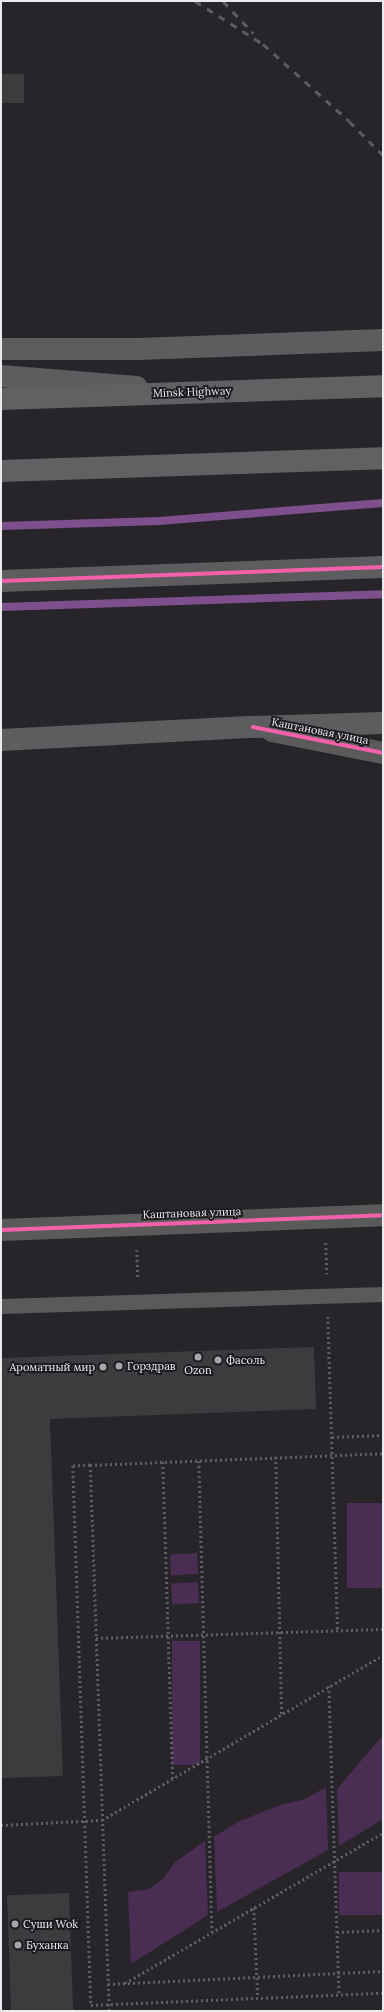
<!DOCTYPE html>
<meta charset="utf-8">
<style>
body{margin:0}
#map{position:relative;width:384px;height:2012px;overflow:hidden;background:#272529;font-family:Lora,serif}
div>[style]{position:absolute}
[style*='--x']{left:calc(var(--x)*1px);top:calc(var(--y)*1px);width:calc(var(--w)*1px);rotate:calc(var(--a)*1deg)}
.green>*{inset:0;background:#492d53;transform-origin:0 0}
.stream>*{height:8px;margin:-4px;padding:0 4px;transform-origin:4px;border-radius:4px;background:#7d508d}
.building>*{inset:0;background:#3c3b3e;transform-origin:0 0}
.path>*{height:2.5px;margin-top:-1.25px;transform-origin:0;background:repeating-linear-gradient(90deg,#5f5e60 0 2px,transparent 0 5px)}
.lane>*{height:15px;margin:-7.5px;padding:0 7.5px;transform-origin:7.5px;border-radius:7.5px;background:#5b5a5b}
.street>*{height:22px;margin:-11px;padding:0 11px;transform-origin:11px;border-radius:11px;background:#5b5a5b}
.secondary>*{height:22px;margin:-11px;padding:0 11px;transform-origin:11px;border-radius:11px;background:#5d5c5e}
.highway>*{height:22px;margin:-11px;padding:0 11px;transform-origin:11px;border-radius:11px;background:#626062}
.rail>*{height:3px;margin-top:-1.5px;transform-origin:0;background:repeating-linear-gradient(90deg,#5e5c5f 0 7px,transparent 0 14px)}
.cycleway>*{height:4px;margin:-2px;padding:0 2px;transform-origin:2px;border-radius:2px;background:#f560ab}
.dots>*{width:11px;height:11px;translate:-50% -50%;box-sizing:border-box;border:2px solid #1e1b20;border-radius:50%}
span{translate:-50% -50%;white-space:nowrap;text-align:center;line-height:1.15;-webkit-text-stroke:4px #1e1b20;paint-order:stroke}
.street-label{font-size:11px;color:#eceaed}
.poi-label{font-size:11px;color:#eceaed}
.left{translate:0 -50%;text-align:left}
.right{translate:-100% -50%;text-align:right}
.frame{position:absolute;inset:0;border:2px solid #eceaed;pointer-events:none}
</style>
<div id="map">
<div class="green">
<div style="left:383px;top:1503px;width:85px;height:36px;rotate:90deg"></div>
<div style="left:197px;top:1553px;width:21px;height:27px;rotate:87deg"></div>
<div style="left:198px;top:1582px;width:21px;height:27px;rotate:87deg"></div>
<div style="left:172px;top:1641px;width:28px;height:124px"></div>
<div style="clip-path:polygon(383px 1735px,383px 1819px,339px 1846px,337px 1789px)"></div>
<div style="clip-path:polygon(326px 1787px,328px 1850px,217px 1912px,214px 1837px,238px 1822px,277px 1806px,305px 1799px)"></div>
<div style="clip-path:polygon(205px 1841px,208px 1915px,131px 1964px,128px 1892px,149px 1889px,163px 1879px,175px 1862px)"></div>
<div style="left:383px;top:1872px;width:43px;height:44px;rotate:90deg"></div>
</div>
<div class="stream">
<div style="--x:1;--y:526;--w:158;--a:-1.8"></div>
<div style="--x:159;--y:521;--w:225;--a:-4.6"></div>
<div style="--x:1;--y:607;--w:382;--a:-1.9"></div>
</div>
<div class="building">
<div style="left:1px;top:74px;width:23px;height:29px"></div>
<div style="clip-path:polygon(314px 1347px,316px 1409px,50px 1419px,63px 1776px,2px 1778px,1px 1358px)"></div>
<div style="left:69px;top:1893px;width:118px;height:62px;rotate:88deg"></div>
</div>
<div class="path">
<div style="--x:326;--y:1243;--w:31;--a:88"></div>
<div style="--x:137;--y:1250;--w:29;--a:88"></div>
<div style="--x:328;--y:1317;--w:313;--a:88.2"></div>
<div style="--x:332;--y:1437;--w:51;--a:-2.2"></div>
<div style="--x:276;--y:1457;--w:257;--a:88.7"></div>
<div style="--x:199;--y:1461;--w:471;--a:88.4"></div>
<div style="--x:163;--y:1462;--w:316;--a:88.2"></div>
<div style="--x:90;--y:1465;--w:17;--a:177"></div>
<div style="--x:73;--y:1466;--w:539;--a:88.09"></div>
<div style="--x:91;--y:2005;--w:292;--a:-2.4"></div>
<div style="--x:96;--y:1638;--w:287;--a:-1.8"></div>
<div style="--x:329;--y:1686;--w:309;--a:88.1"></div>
<div style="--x:1;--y:1825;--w:101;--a:-2.8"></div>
<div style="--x:102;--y:1820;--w:326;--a:-30.4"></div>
<div style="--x:254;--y:1908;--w:90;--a:87.5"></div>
<div style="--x:337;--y:1932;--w:46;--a:-2.5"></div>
<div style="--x:125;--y:1983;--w:298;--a:-30.2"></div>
<div style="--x:108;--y:1984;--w:275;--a:-2.7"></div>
<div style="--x:109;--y:2011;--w:546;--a:-91.99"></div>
<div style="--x:90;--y:1465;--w:293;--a:-2.3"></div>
</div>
<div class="lane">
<div style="--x:1;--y:1306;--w:382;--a:-1.8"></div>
</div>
<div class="street">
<div style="--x:272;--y:731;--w:113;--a:11.2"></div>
<div style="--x:1;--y:1230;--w:382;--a:-2.2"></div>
</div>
<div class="secondary">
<div style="--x:1;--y:349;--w:137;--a:0"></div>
<div style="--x:138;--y:349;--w:245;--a:-2.1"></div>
<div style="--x:1;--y:376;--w:136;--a:4.6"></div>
<div style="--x:1;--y:581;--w:382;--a:-2.1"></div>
<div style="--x:1;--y:740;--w:252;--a:-3"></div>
<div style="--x:253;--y:727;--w:130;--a:-1.8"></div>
</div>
<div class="highway">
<div style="--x:1;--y:399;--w:382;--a:-1.9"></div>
<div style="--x:1;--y:471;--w:382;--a:-1.9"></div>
</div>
<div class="rail">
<div style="--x:195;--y:1;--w:80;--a:32.3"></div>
<div style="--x:263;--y:44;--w:115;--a:41.8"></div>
<div style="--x:349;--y:121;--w:48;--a:45"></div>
<div style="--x:223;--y:1;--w:44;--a:46.8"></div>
</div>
<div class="cycleway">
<div style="--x:1;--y:581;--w:382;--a:-2.1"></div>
<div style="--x:253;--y:727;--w:133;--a:11.3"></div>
<div style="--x:1;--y:1230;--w:382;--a:-2.2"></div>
</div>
<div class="dots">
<div style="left:198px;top:1357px;background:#a7a5a8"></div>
<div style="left:218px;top:1360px;background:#a7a5a8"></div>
<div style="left:119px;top:1366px;background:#a7a5a8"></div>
<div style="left:103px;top:1367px;background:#a7a5a8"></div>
<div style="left:15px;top:1924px;background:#a7a5a8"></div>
<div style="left:18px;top:1945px;background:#a7a5a8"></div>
</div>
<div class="street-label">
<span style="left:192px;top:392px;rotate:-2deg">Minsk Highway</span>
<span style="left:320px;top:731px;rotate:11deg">Каштановая улица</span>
<span style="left:192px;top:1213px;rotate:-2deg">Каштановая улица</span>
</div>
<div class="poi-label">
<span class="left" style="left:226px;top:1360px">Фасоль</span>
<span class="left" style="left:127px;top:1366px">Горздрав</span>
<span class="right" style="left:95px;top:1367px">Ароматный мир</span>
<span style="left:198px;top:1370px">Ozon</span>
<span class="left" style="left:23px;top:1924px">Суши Wok</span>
<span class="left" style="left:26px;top:1945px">Буханка</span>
</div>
<div class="frame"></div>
</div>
